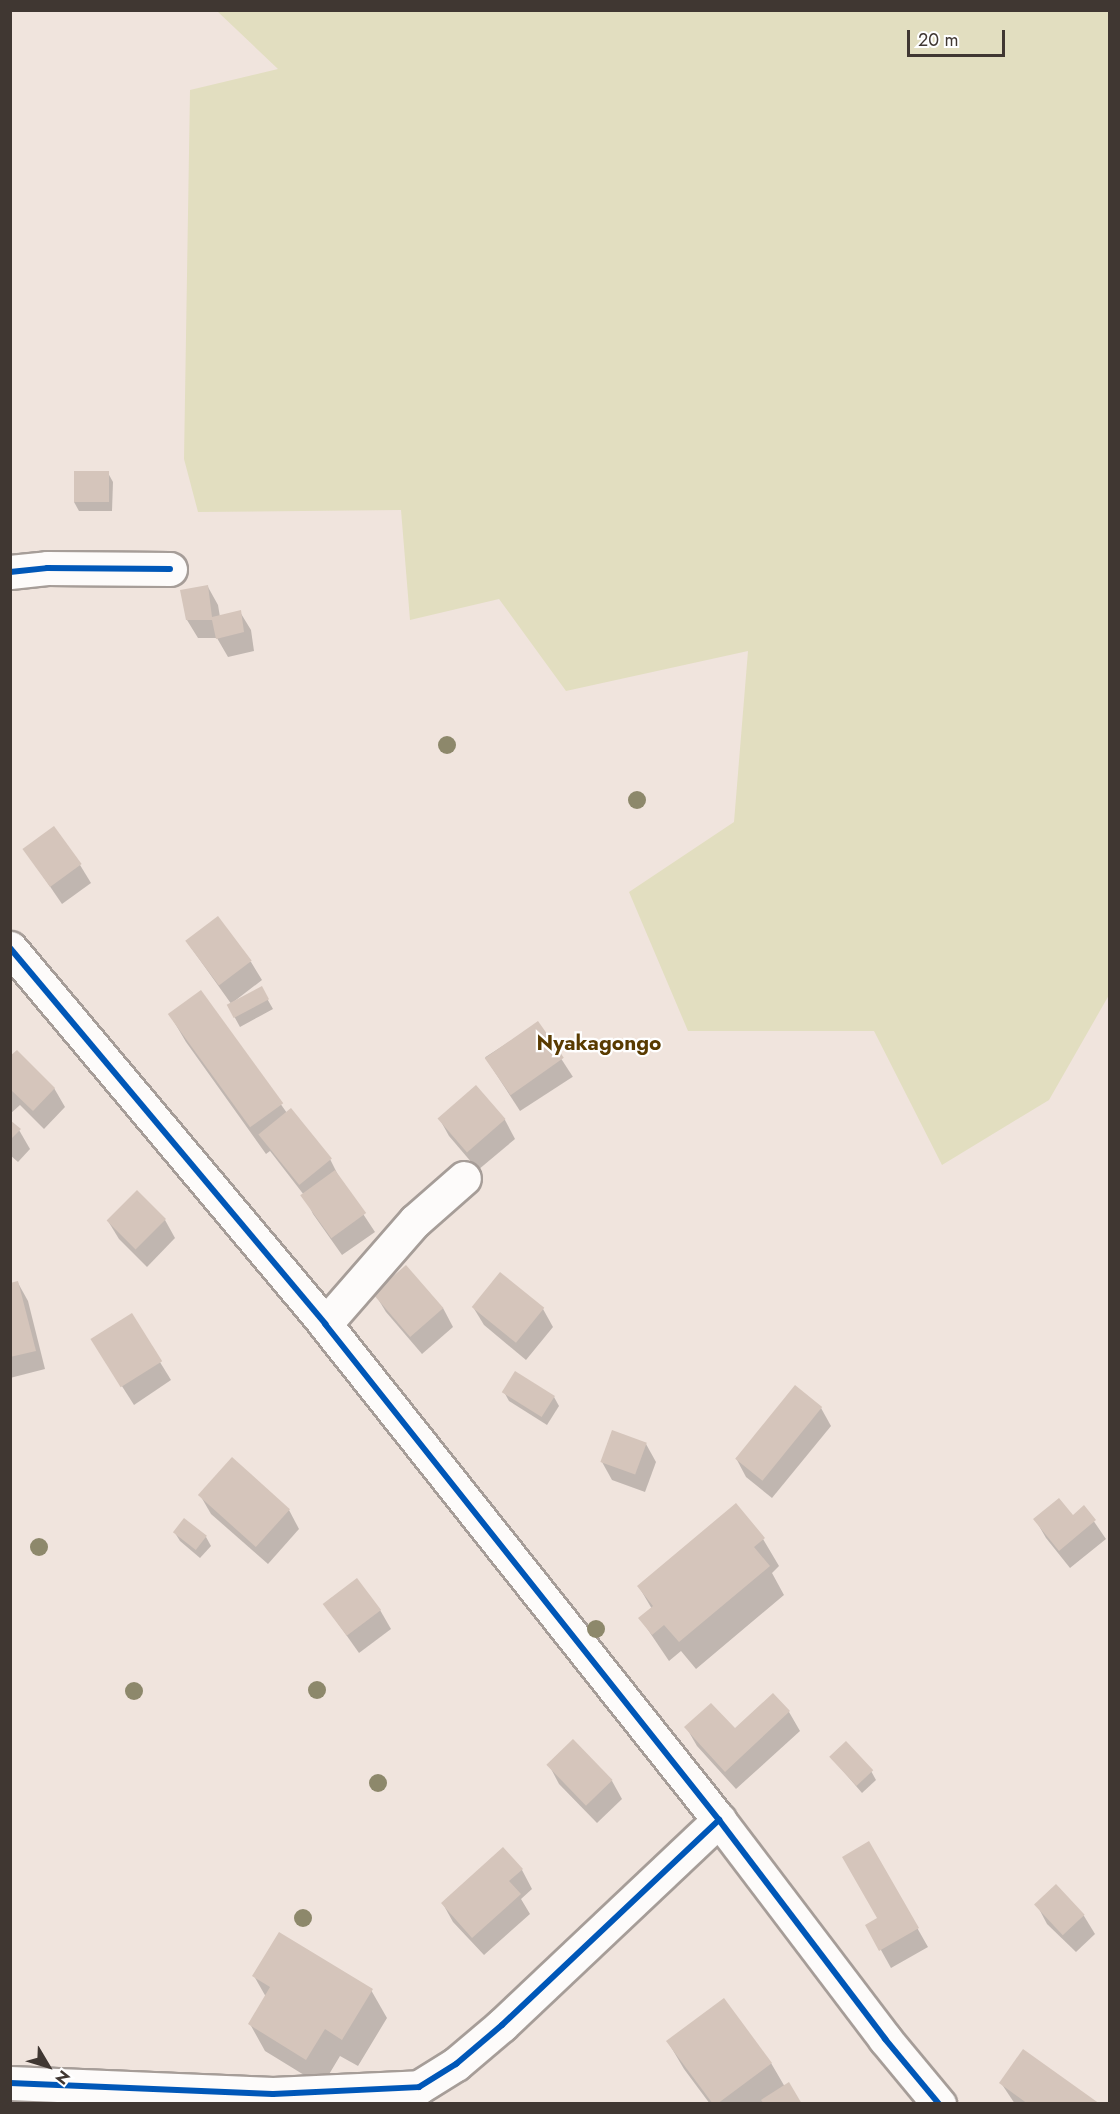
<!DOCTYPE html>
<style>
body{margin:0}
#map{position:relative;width:1120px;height:2114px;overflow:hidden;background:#f0e4dd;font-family:Jost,sans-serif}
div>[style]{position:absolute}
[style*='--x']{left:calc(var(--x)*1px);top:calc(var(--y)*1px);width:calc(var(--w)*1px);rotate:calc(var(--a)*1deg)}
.green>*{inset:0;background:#e2dec0}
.shadow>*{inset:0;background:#0003;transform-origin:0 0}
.building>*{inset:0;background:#d5c5bb;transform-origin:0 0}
.roads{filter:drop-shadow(2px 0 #a69d98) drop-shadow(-2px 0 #a69d98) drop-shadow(0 2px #a69d98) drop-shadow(0 -2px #a69d98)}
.minor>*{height:33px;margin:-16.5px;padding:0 16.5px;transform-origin:16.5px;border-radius:16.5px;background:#fdfbfa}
.cycleway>*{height:6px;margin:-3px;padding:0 3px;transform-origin:3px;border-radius:3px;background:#0057b8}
.trees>*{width:18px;height:18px;margin:-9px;border-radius:50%;background:#8d886b}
span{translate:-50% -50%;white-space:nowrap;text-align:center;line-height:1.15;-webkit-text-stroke:4.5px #fff;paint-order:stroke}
.quarter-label{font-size:21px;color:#593b00;font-weight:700}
.frame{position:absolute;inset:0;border:12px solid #403732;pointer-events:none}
.north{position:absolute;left:18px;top:2036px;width:60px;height:60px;-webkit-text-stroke:4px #fff;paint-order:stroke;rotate:128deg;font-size:16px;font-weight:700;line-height:24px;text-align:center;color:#403732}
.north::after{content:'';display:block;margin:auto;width:21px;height:27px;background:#403732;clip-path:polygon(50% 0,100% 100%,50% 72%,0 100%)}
.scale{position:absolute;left:907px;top:30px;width:98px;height:27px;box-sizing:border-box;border:3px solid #403732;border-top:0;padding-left:8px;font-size:18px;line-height:21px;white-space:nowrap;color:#403732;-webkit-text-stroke:4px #fff;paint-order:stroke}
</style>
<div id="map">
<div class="green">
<div style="clip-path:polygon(217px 11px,1109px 11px,1109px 995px,1049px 1100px,942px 1165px,874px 1031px,688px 1031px,629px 892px,734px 822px,748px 651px,566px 691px,499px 599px,410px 620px,401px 510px,198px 512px,184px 459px,190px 90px,278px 69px)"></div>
</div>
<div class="shadow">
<div style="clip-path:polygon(108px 473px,113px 482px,112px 511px,79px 511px,74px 502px)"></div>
<div style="clip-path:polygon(208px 587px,218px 605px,220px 617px,240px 612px,251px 630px,254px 651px,228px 657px,217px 638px,198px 638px,187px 620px)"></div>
<div style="clip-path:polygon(25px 850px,80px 865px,91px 883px,62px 904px)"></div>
<div style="clip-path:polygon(187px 942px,251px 962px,262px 980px,232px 1003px,261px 988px,273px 1009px,240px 1027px,229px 1007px,232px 1005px)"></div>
<div style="clip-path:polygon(201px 992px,287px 1113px,330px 1159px,340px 1179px,375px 1232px,342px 1255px,313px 1214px,304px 1195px,270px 1151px,266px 1154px,186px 1042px,170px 1015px)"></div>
<div style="left:538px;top:1023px;width:64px;height:63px;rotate:57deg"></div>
<div style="clip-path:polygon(10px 1058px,54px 1088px,65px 1107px,44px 1129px,20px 1105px,10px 1114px)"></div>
<div style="clip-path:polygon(476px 1087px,505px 1120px,515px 1139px,478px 1170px,449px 1136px,439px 1118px)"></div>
<div style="clip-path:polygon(10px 1122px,19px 1130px,30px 1149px,18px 1162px,10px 1155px)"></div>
<div style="clip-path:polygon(165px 1220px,175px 1238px,147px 1267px,119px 1239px,108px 1221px)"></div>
<div style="clip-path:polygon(18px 1283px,28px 1301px,45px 1369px,10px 1378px,10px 1285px)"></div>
<div style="clip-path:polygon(375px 1294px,443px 1308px,453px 1327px,422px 1354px,386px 1312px)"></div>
<div style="clip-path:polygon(473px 1307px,543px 1309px,553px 1327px,526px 1360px,484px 1325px)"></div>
<div style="clip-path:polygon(131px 1315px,171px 1380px,134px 1405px,104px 1358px)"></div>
<div style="clip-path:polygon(504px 1392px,554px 1397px,559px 1406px,547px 1425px,509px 1401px)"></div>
<div style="clip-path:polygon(821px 1408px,831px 1426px,772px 1498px,746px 1477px,736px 1458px)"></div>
<div style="clip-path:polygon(646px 1444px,656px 1462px,645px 1492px,612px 1480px,602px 1462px)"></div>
<div style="clip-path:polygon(200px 1495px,289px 1510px,299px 1529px,268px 1564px,211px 1514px)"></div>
<div style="clip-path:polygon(1084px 1507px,1106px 1539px,1070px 1568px,1046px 1538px,1035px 1519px,1072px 1517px)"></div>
<div style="clip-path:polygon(175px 1533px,206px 1537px,211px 1546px,200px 1558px,180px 1541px)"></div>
<div style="clip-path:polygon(763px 1539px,779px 1566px,772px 1573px,784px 1595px,696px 1669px,681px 1651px,669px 1661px,640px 1618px,652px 1609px,639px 1587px)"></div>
<div style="clip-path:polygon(325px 1605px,380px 1610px,391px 1629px,359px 1653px)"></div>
<div style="clip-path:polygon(773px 1695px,789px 1712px,800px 1731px,736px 1789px,697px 1746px,686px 1727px,735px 1730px)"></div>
<div style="clip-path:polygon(831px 1757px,871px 1771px,876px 1780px,862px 1793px)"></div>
<div style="clip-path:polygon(549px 1765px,612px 1781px,622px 1799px,597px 1823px,559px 1784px)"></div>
<div style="clip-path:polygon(869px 1843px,928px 1947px,891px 1968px,867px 1925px,879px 1918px)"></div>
<div style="clip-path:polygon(503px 1849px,522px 1870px,532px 1889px,521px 1899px,530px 1914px,484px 1955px,453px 1922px,443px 1904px)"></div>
<div style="clip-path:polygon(1056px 1886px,1084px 1916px,1095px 1934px,1076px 1952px,1047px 1924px,1037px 1905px)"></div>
<div style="clip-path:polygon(254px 1976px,371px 1990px,387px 2018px,358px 2066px,340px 2056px,322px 2086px,265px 2051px,250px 2024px,266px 1997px)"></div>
<div style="clip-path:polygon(668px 2042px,771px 2063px,785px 2087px,801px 2104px,710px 2104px,684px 2069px)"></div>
<div style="clip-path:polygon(1001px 2083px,1097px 2104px,1015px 2104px)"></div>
</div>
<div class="building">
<div style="left:74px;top:471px;width:35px;height:31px"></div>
<div style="clip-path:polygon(208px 585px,212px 617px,241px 610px,244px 632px,216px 639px,212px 620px,186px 620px,180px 590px)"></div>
<div style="left:54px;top:826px;width:47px;height:39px;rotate:54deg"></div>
<div style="left:218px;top:916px;width:56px;height:41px;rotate:53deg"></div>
<div style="left:262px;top:986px;width:15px;height:40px;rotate:62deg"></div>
<div style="left:201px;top:990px;width:140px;height:41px;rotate:54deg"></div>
<div style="left:538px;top:1021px;width:45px;height:65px;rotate:55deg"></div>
<div style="clip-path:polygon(17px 1050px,55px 1088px,33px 1111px,10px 1089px,10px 1056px)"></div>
<div style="left:476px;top:1085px;width:45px;height:51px;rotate:49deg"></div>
<div style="left:291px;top:1108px;width:65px;height:42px;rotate:51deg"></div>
<div style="clip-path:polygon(10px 1120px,21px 1129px,10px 1140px)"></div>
<div style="left:335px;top:1170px;width:53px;height:43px;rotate:54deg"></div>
<div style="left:137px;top:1190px;width:41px;height:43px;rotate:45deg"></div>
<div style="left:406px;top:1265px;width:57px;height:44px;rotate:49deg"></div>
<div style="left:500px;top:1272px;width:57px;height:45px;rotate:39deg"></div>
<div style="clip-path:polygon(18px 1281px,36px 1351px,10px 1357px,10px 1283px)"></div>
<div style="left:132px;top:1313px;width:57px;height:49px;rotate:58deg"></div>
<div style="left:515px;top:1371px;width:47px;height:25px;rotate:32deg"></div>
<div style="left:795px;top:1385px;width:35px;height:95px;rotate:39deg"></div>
<div style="left:612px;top:1430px;width:37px;height:34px;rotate:20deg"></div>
<div style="left:232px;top:1457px;width:78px;height:51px;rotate:42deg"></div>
<div style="clip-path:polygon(1059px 1498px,1073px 1515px,1084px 1505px,1096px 1520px,1059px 1551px,1033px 1519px)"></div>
<div style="clip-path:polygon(736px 1503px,765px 1538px,754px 1547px,770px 1566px,679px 1642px,664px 1625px,652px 1635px,638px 1618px,653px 1606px,637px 1586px)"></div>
<div style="left:184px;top:1518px;width:29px;height:18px;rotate:38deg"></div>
<div style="left:357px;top:1578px;width:40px;height:43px;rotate:53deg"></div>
<div style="clip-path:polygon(773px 1693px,790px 1711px,725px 1772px,684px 1727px,711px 1703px,735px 1728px)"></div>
<div style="left:573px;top:1739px;width:57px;height:37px;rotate:46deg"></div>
<div style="left:846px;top:1741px;width:40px;height:23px;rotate:47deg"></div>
<div style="clip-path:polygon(869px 1841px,919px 1928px,879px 1951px,865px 1925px,877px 1918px,842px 1857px)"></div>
<div style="clip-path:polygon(503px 1847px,523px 1869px,509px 1881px,521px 1894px,472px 1938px,441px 1903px)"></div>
<div style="left:1056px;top:1884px;width:42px;height:30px;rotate:47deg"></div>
<div style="clip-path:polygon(279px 1932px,373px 1989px,342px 2040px,325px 2029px,306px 2060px,248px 2024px,270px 1987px,252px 1976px)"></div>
<div style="clip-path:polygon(724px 1998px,772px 2063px,717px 2104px,713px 2104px,666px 2041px)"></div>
<div style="clip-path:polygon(1023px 2049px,1100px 2104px,1028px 2104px,999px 2083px)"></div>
<div style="clip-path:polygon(789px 2082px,802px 2104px,764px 2104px,761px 2100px)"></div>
</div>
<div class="roads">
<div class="minor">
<div style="--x:10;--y:572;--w:37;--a:-6"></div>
<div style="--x:47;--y:568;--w:123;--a:0.5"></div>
<div style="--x:10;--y:948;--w:491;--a:50"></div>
<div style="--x:325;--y:1324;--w:633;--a:51.54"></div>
<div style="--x:719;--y:1820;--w:275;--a:52.8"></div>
<div style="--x:885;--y:2039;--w:85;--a:50.3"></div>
<div style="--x:325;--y:1324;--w:137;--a:-48.9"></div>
<div style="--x:415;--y:1221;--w:65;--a:-41.3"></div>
<div style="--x:10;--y:2083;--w:263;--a:2.4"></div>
<div style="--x:273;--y:2094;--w:146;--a:-2.7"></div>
<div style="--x:419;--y:2087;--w:44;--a:-31.9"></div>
<div style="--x:456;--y:2064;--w:60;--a:-40.3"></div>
<div style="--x:502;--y:2025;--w:299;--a:-43.4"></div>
</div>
</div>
<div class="cycleway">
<div style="--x:10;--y:572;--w:37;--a:-6"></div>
<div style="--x:47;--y:568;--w:123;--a:0.5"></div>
<div style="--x:10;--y:948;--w:491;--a:50"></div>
<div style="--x:325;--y:1324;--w:633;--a:51.54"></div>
<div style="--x:719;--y:1820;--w:275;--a:52.8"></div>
<div style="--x:885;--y:2039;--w:85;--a:50.3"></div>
<div style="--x:10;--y:2083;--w:263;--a:2.4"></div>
<div style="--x:273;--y:2094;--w:146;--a:-2.7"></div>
<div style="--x:419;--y:2087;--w:44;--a:-31.9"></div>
<div style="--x:456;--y:2064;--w:60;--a:-40.3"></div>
<div style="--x:502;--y:2025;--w:299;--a:-43.4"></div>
</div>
<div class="trees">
<div style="left:447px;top:745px"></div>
<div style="left:637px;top:800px"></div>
<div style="left:39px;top:1547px"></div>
<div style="left:596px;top:1629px"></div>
<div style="left:317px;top:1690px"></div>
<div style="left:134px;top:1691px"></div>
<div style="left:378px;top:1783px"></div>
<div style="left:303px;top:1918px"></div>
</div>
<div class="quarter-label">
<span style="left:599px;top:1043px">Nyakagongo</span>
</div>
<div class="frame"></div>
<div class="north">N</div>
<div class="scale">20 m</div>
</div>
